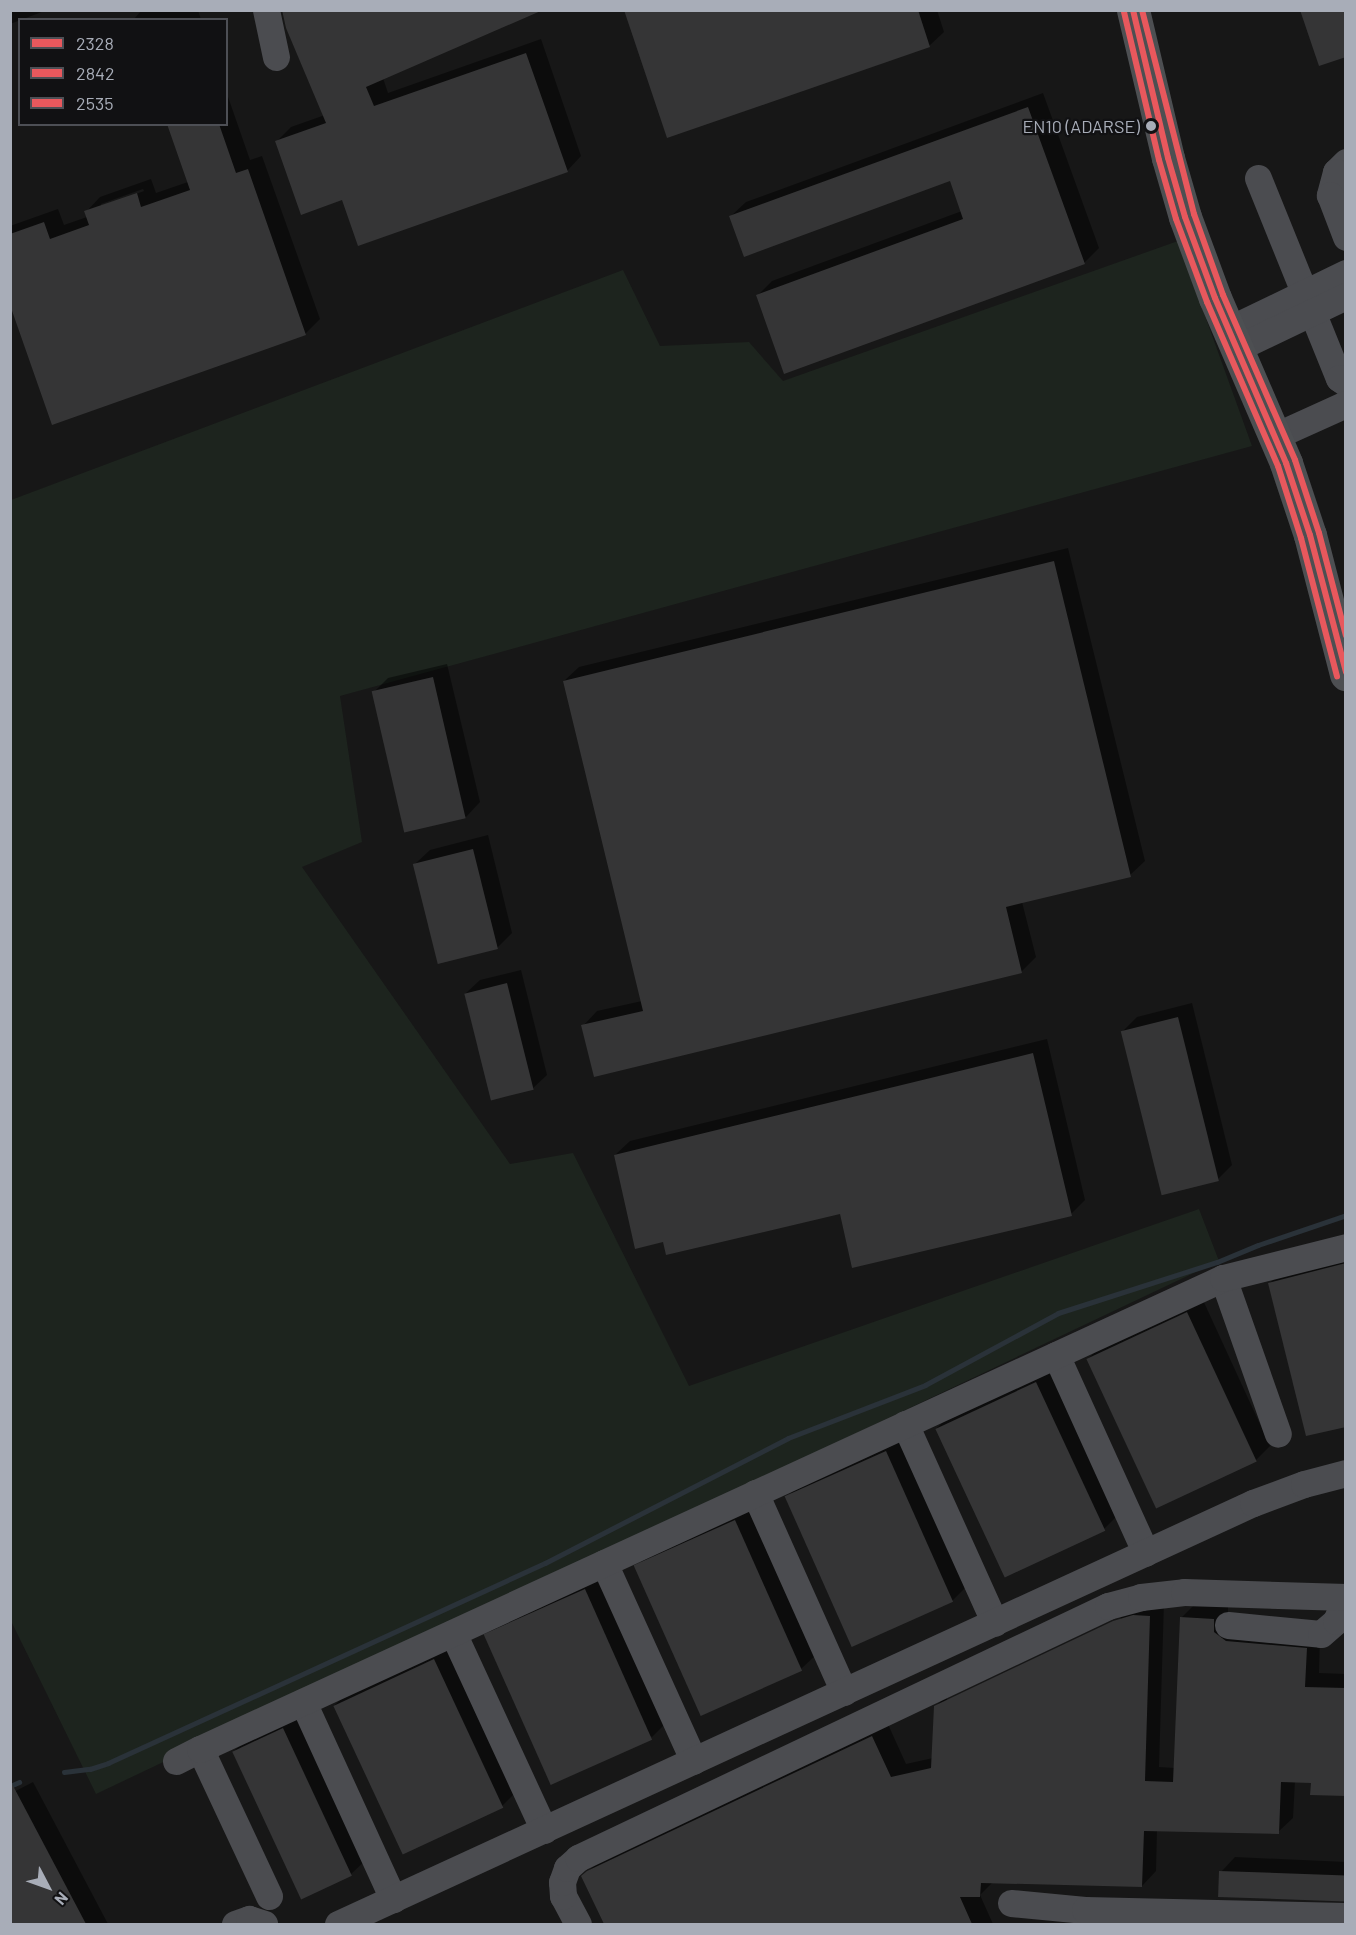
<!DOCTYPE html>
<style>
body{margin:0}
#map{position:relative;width:1356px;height:1935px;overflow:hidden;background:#171717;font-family:Barlow,sans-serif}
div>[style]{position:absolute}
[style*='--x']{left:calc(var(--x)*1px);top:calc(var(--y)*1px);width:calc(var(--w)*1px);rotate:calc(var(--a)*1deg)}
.green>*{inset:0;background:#1d241e}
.shadow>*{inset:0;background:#0007}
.stream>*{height:5px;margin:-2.5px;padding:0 2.5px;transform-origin:2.5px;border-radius:2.5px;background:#2a3239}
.building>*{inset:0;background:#353536;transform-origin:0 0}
.minor>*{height:27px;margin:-13.5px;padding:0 13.5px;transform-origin:13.5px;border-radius:13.5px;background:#4b4c50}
.major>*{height:33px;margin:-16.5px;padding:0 16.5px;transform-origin:16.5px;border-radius:16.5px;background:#4d4f52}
.bus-1>*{height:6px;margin:-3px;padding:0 3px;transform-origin:3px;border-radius:3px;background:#e8585d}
.bus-2>*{height:6px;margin:-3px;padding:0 3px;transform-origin:3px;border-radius:3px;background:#e8585d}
.bus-3>*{height:6px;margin:-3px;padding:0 3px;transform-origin:3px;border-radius:3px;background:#e8585d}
.dots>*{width:16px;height:16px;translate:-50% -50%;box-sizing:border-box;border:3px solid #111113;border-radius:50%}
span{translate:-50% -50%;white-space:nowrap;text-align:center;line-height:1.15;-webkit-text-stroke:4.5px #111113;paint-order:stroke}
.bus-label{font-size:18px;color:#a8adb8}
.right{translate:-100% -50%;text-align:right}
.frame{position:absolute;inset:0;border:12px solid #a8adb8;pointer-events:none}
.legend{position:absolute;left:18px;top:18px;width:210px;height:108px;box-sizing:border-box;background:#111113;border:2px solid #4d4f55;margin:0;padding:8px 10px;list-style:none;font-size:18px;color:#a8adb8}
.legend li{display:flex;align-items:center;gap:12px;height:30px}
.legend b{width:30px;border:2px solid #4d4f55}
.north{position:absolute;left:18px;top:1857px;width:60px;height:60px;-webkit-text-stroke:4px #111113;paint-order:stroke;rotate:131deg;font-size:16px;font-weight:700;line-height:24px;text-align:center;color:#a8adb8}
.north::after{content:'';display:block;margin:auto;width:21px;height:27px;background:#a8adb8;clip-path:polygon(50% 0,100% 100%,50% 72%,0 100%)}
</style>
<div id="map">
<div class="green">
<div style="clip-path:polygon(1178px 241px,1252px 446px,340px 696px,362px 842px,302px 867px,510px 1164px,573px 1153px,689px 1386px,1199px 1209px,1219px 1261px,96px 1794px,11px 1621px,11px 500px,623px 270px,660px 346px,749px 342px,783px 381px)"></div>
</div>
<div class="shadow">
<div style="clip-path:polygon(10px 10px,47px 10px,10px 24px)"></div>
<div style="clip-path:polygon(142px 10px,198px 10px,201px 20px,133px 20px)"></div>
<div style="clip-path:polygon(284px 10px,383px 78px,388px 93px,541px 39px,581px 156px,567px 171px,343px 199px,277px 141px,291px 127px,325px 115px)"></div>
<div style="clip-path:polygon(625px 10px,937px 10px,944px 32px,929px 46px)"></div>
<div style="clip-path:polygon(evenodd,226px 91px,250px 160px,262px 156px,320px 319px,305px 334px,10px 301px,10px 226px,58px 209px,64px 225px,87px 217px,86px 212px,100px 197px,151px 179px,156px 193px,188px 182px,168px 124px,226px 124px,226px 91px,143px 189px,144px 191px,101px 207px,101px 204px,143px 189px)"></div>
<div style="clip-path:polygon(1043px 93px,1099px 248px,1084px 263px,758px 295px,772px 281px,962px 211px,951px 179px,731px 216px,746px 202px)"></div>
<div style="clip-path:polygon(1068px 548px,1145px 861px,1130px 875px,1022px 902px,1036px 957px,1021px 972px,583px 1026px,597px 1011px,642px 1001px,564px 681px,579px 667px)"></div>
<div style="clip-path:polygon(447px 664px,480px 802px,466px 817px,374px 692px,388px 678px)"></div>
<div style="clip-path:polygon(488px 835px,512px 933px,497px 948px,415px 864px,430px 850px)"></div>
<div style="clip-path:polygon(521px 970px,547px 1075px,532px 1089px,465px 994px,480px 980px)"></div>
<div style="clip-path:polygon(1192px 1003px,1232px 1165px,1217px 1180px,1123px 1031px,1137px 1017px)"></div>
<div style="clip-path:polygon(1047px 1039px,1085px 1200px,1071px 1214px,841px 1212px,664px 1240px,615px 1155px,630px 1141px)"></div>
<div style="clip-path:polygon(1346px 1253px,1346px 1425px,1270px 1283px,1284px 1269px)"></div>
<div style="clip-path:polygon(1202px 1298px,1270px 1446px,1255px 1461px,1088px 1359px,1103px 1344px)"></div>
<div style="clip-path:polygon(1050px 1368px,1118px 1515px,1103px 1530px,937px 1428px,951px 1414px)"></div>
<div style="clip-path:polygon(900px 1437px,968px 1585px,953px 1600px,854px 1645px,787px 1497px,801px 1483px)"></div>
<div style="clip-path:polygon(750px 1507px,817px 1654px,802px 1668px,703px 1714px,636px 1567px,650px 1552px)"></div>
<div style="clip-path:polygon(599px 1576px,666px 1723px,652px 1737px,485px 1636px,500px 1622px)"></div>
<div style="clip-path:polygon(evenodd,1164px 1602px,1159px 1767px,1175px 1768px,1181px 1618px,1196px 1603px,1228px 1605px,1228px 1617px,1320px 1634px,1319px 1673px,1346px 1674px,1346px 1795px,1312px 1782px,1295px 1781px,1293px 1818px,1278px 1832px,1157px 1830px,1156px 1871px,1142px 1886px,993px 1882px,980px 1895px,993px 1924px,605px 1924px,583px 1877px,603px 1857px,887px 1722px,906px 1764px,933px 1758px,935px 1707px,950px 1692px,1129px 1607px,1164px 1602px,1120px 1616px,1121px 1619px,947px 1701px,947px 1698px,1120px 1616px)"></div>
<div style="clip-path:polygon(448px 1645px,516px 1792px,501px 1807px,335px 1705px,349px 1691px)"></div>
<div style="clip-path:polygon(298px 1714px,366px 1860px,351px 1874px,233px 1752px,248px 1738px)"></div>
<div style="clip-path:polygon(33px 1782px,108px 1924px,10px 1924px,10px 1794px)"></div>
<div style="clip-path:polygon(1235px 1857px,1346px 1862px,1346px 1899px,1221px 1872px)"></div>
</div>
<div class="stream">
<div style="--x:64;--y:1772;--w:26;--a:-7"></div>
<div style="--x:90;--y:1769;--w:19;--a:-18"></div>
<div style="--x:108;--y:1763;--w:481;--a:-24.6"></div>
<div style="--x:545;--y:1563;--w:273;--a:-27.2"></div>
<div style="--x:788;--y:1438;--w:147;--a:-21.1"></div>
<div style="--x:925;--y:1385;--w:151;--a:-28.4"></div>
<div style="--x:1058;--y:1313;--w:167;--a:-17.8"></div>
<div style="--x:1217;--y:1262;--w:44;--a:-22.5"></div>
<div style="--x:1258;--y:1245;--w:93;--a:-18.8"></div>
<div style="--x:10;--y:1786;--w:10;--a:-24"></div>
</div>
<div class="building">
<div style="clip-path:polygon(282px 10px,543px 10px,366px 87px,374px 106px,526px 53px,568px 172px,358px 246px,342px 200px,301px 215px,275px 141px,326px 123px,286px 28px)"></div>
<div style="clip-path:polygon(624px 10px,918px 10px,930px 47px,667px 138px)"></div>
<div style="clip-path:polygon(1300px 10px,1346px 10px,1346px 57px,1319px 66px)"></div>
<div style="clip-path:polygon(1028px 107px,1085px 264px,784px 374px,756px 295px,963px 219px,950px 181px,744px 257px,729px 216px)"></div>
<div style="clip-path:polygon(167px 124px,219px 124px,236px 173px,248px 169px,306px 335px,52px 425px,10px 305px,10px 234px,44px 222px,50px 239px,89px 225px,84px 211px,137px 193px,141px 207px,190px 190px)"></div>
<div style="clip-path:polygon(1054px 561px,1131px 877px,1006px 907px,1022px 973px,594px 1077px,581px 1025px,643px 1011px,563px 681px)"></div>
<div style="left:433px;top:677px;width:145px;height:63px;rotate:77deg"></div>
<div style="left:473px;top:849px;width:103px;height:62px;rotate:76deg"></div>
<div style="left:507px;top:983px;width:110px;height:44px;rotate:76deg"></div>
<div style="left:1178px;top:1017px;width:169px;height:59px;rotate:76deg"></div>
<div style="clip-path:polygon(1033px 1053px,1072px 1216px,852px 1268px,840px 1214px,666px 1255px,663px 1242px,635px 1249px,614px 1155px)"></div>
<div style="clip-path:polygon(1346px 1263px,1346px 1427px,1306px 1436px,1268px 1283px)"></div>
<div style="left:1187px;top:1312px;width:165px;height:111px;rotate:65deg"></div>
<div style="left:1036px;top:1382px;width:164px;height:111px;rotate:65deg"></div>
<div style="left:886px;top:1451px;width:165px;height:111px;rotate:66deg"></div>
<div style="left:735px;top:1520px;width:165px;height:111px;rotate:66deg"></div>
<div style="left:585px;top:1589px;width:165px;height:111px;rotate:66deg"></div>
<div style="clip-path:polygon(1133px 1615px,1150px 1616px,1145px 1781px,1173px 1782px,1180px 1617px,1214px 1619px,1214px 1632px,1226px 1641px,1307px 1648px,1305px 1687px,1346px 1688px,1346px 1796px,1310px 1795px,1311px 1783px,1281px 1782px,1279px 1834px,1144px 1831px,1142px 1887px,981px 1883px,980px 1897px,960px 1897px,972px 1924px,604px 1924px,581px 1876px,587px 1871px,872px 1736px,891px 1777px,931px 1768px,934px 1706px,1113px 1621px)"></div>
<div style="left:434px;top:1659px;width:164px;height:111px;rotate:65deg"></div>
<div style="left:283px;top:1728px;width:163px;height:56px;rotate:65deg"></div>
<div style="clip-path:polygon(10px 1780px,86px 1924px,10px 1924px)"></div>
<div style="left:1219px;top:1871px;width:127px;height:26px;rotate:2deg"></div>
</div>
<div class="minor">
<div style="--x:266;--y:10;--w:48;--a:78"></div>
<div style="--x:1346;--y:162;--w:14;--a:135"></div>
<div style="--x:1336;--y:172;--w:24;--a:105"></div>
<div style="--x:1330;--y:195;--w:45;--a:69.1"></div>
<div style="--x:1258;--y:178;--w:216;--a:68"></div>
<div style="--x:1339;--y:378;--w:9;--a:36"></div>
<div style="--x:1228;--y:330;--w:131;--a:-25.8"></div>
<div style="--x:1237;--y:348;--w:121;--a:-25.5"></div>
<div style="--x:1275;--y:436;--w:78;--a:-24.3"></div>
<div style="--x:1223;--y:1278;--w:165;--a:70.6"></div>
<div style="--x:1056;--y:1355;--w:217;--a:65.6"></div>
<div style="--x:905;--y:1424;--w:218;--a:65.7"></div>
<div style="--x:755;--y:1493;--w:218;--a:65.9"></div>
<div style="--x:604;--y:1563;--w:217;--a:65.6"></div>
<div style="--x:1228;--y:1625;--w:93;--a:5.5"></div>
<div style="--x:1321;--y:1634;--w:20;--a:-41"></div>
<div style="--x:1336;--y:1621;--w:26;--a:-67"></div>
<div style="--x:453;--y:1633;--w:217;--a:65.2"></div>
<div style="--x:303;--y:1702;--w:217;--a:65.4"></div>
<div style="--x:176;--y:1761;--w:27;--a:-27"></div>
<div style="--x:269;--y:1896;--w:162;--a:-115.1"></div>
<div style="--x:200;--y:1749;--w:1126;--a:-24.72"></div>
<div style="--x:1223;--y:1278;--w:127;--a:-14.1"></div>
<div style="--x:1011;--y:1903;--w:74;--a:5.4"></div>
<div style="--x:1085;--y:1910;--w:261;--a:1.3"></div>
<div style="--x:235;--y:1924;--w:15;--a:-20"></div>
<div style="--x:249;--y:1919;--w:16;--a:18"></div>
<div style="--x:338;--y:1924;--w:1007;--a:-24.71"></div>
<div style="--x:1253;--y:1503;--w:54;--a:-20.4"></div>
<div style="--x:1304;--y:1484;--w:43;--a:-14.7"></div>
<div style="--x:578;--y:1924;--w:32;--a:-118"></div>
<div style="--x:563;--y:1896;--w:14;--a:-94"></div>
<div style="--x:562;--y:1882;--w:15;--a:-70"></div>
<div style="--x:567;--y:1868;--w:15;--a:-42"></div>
<div style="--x:578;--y:1858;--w:587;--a:-25.43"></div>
<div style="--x:1108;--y:1606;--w:34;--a:-15"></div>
<div style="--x:1141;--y:1597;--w:43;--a:-6.6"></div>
<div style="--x:1184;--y:1592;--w:162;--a:1.8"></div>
</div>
<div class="major">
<div style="--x:1133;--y:10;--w:152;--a:76.7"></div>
<div style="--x:1168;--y:158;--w:61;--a:73.9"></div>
<div style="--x:1185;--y:217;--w:86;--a:69.7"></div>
<div style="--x:1215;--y:298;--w:180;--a:66.7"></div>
<div style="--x:1286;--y:463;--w:76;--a:71.6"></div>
<div style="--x:1310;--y:535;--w:144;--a:75.5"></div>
</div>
<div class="bus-1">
<div style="--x:1133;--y:10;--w:152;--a:76.7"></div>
<div style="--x:1168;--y:158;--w:61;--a:73.9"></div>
<div style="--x:1185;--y:217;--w:86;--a:69.7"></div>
<div style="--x:1215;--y:298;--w:180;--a:66.7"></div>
<div style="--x:1286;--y:463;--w:76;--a:71.6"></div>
<div style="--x:1310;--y:535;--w:142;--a:75.3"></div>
</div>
<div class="bus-2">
<div style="--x:1124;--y:12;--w:152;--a:76.7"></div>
<div style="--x:1159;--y:160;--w:61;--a:73.9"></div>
<div style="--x:1176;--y:219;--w:89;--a:69.5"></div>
<div style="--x:1207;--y:302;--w:179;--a:66.6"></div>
<div style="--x:1278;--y:466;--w:76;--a:72.3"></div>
<div style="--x:1301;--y:538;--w:143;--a:75.4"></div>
</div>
<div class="bus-3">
<div style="--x:1142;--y:10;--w:211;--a:75.7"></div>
<div style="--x:1194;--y:214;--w:86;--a:70.3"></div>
<div style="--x:1223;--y:295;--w:180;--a:66.4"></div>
<div style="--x:1295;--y:460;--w:77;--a:71.8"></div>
<div style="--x:1319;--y:533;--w:106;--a:75.3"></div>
</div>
<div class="dots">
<div style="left:1151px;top:126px;background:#a8adb8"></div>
</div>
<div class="bus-label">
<span class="right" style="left:1140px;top:126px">EN10 (ADARSE)</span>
</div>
<div class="frame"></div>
<ul class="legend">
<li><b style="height:8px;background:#e8585d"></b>2328</li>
<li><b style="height:8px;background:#e8585d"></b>2842</li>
<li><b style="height:8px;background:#e8585d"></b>2535</li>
</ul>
<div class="north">N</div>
</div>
